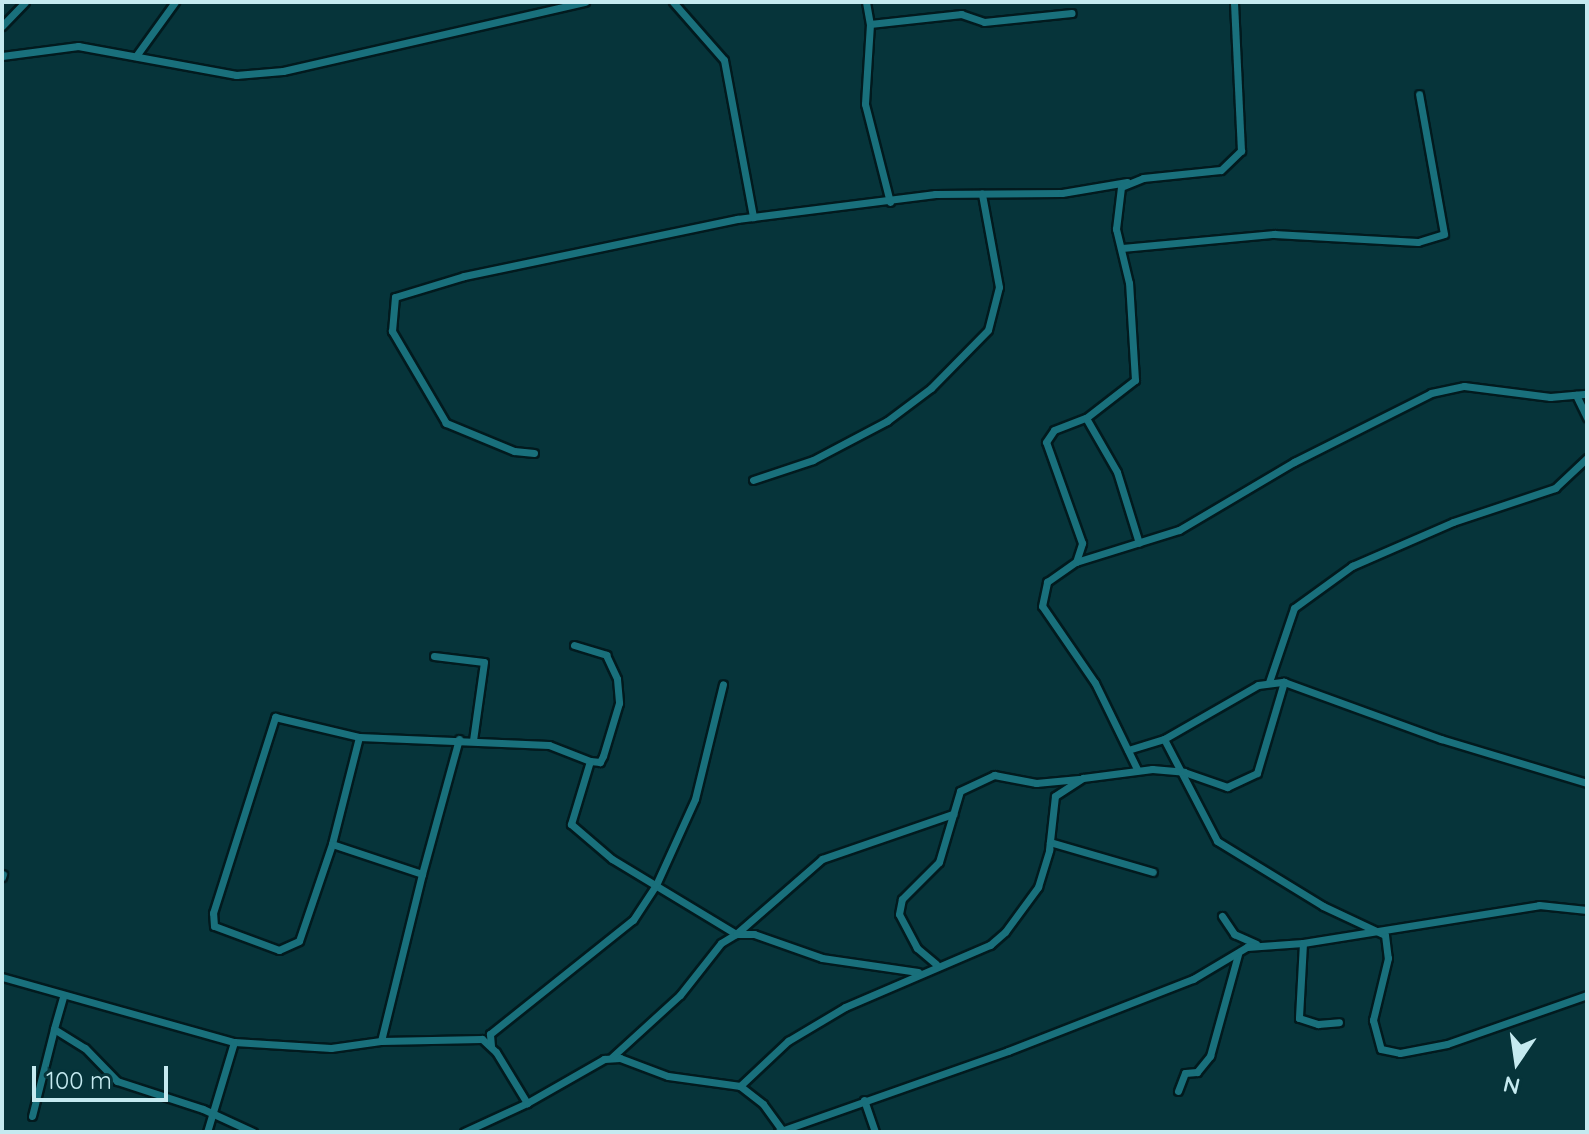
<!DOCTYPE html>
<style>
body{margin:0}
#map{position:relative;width:1589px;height:1134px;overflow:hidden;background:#06343a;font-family:Quicksand,sans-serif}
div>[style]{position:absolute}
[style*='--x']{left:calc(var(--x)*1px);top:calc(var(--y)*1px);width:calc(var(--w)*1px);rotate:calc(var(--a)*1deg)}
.roads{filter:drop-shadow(2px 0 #021a1e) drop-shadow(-2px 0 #021a1e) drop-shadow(0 2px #021a1e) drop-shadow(0 -2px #021a1e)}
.street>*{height:7px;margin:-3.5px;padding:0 3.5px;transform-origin:3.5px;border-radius:3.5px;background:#19707c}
span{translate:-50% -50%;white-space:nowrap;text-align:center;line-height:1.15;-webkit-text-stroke:6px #06343a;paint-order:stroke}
.frame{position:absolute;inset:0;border:4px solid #c5eaf0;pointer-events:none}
.north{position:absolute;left:1477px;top:1022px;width:80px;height:80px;-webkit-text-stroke:6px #06343a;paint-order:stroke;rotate:193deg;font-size:22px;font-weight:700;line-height:32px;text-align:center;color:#c5eaf0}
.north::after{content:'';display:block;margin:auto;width:28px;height:36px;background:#c5eaf0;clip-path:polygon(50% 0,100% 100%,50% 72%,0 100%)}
.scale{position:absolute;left:32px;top:1066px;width:136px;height:36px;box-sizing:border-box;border:4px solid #c5eaf0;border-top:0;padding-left:10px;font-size:24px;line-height:28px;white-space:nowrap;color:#c5eaf0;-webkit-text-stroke:6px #06343a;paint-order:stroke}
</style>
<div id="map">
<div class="roads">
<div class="street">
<div style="--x:673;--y:2;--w:77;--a:48.7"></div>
<div style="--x:724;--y:60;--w:160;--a:79.5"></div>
<div style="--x:866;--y:2;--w:22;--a:80"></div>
<div style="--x:870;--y:24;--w:80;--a:93.6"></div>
<div style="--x:865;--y:104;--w:101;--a:75.7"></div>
<div style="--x:870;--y:24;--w:92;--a:-6.3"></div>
<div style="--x:961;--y:14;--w:24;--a:19"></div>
<div style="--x:984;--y:22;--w:88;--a:-5.8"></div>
<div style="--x:2;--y:26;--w:33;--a:-46"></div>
<div style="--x:2;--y:56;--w:77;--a:-7.5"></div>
<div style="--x:78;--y:46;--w:161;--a:10.4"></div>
<div style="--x:236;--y:75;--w:47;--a:-4.9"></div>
<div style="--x:283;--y:71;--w:310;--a:-12.9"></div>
<div style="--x:136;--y:56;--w:67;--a:-54.2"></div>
<div style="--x:1122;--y:248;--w:153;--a:-5.3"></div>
<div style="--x:1274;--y:234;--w:144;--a:3.2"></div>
<div style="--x:1418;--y:242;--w:27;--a:-17"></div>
<div style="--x:1444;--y:234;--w:142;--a:-100.1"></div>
<div style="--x:1576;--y:395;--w:25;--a:64"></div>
<div style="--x:1086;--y:418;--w:62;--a:60.1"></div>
<div style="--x:1117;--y:472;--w:74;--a:72.8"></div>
<div style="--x:534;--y:453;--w:20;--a:-174"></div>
<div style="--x:514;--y:451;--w:74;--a:-157.6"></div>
<div style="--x:446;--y:423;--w:107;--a:-120.4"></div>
<div style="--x:392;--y:331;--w:34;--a:-85"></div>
<div style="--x:395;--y:297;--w:72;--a:-16.9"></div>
<div style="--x:464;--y:276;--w:279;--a:-11.8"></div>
<div style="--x:737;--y:219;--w:200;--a:-7.2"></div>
<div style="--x:935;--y:194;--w:127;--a:-0.5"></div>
<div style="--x:1062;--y:193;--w:66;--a:-9.6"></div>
<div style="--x:753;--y:480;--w:63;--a:-18.4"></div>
<div style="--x:813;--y:460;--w:84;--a:-27.8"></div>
<div style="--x:887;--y:421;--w:55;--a:-36.9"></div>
<div style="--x:931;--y:388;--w:81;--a:-45.5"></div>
<div style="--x:988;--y:330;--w:44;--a:-75.7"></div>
<div style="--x:999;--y:287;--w:95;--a:-100.4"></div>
<div style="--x:1076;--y:562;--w:108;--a:-17.3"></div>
<div style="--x:1179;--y:530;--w:134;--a:-30.6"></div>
<div style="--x:1294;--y:462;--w:153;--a:-26.7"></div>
<div style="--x:1431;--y:393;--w:34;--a:-12"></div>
<div style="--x:1464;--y:386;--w:87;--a:7.3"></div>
<div style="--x:1550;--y:397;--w:37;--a:-5"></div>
<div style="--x:574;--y:645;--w:34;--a:17"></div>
<div style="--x:606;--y:655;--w:26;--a:65"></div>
<div style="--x:617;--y:679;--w:24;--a:85"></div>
<div style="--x:619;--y:703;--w:55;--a:106.8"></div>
<div style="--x:603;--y:756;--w:7;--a:117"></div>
<div style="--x:600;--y:762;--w:10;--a:-174"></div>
<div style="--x:590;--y:761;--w:66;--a:106.8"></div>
<div style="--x:571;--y:824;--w:54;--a:40.5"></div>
<div style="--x:612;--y:859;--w:145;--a:31.2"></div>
<div style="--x:736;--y:934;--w:114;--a:-41.1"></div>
<div style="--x:822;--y:859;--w:139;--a:-19"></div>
<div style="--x:434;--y:656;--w:50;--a:6.8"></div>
<div style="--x:484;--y:662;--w:79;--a:98"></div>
<div style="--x:1269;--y:682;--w:78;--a:-71.3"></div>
<div style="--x:1294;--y:608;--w:72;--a:-35.9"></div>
<div style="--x:1352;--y:566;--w:110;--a:-23.5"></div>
<div style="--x:1453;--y:522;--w:108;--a:-18.4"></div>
<div style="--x:1555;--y:488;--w:44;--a:-43.2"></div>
<div style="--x:359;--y:737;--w:110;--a:104.2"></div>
<div style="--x:332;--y:844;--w:102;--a:108.8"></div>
<div style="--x:299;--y:941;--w:22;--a:156"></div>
<div style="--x:279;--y:950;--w:69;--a:-159.7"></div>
<div style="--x:214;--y:926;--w:13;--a:-94"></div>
<div style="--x:213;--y:913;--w:206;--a:-72.4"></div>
<div style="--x:275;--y:717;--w:86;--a:13.4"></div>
<div style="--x:359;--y:737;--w:190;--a:2.4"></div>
<div style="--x:549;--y:745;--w:44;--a:21.3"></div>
<div style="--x:1164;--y:739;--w:115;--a:62.5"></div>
<div style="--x:1217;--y:841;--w:124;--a:31.5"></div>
<div style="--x:1323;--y:906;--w:68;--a:25.1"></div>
<div style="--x:1385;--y:935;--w:23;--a:83"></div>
<div style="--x:1388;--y:958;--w:64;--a:103.6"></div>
<div style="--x:1373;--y:1020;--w:30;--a:75"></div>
<div style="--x:1381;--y:1049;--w:19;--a:12"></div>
<div style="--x:1400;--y:1053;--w:48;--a:-10.8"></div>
<div style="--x:1447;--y:1044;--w:148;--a:-19.3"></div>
<div style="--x:1128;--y:750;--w:38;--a:-17"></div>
<div style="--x:1164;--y:739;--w:108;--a:-29.9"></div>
<div style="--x:1258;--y:685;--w:26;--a:-7"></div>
<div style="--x:1284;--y:682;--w:167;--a:20"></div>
<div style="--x:1441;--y:739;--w:152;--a:16.8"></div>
<div style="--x:1137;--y:769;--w:96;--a:-116"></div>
<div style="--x:1095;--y:683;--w:93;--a:-124.5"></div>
<div style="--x:1042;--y:606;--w:25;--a:-78"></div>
<div style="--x:1047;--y:582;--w:35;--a:-35"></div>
<div style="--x:1076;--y:562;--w:20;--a:-72"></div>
<div style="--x:1082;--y:543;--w:107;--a:-109.6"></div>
<div style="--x:1046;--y:442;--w:14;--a:-56"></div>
<div style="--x:1054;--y:430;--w:34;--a:-21"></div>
<div style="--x:1086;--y:418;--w:62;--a:-37.8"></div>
<div style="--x:1135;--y:380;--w:97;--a:-93.5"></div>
<div style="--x:1129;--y:283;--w:56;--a:-103.5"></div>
<div style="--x:1116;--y:229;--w:42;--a:-83.2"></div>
<div style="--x:1121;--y:187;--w:24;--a:-22"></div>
<div style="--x:1143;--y:178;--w:78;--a:-5.9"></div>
<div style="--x:1221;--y:170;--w:28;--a:-44"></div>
<div style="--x:1241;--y:151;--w:149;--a:-92.7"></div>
<div style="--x:1050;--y:842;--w:107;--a:16.2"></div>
<div style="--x:332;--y:844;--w:95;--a:18.4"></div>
<div style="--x:422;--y:874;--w:172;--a:103.8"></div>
<div style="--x:422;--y:874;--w:140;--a:-74.7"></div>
<div style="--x:2;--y:877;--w:3;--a:-72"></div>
<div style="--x:1222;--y:916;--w:22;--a:56"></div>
<div style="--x:1234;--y:934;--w:24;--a:24"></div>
<div style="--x:1303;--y:943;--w:75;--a:93.1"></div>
<div style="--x:1299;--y:1018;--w:20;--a:18"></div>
<div style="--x:1318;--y:1024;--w:21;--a:-5"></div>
<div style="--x:936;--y:964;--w:25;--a:-140"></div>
<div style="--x:917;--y:948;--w:38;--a:-118"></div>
<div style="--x:899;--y:914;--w:15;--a:-79"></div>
<div style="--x:902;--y:899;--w:52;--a:-45"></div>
<div style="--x:939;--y:862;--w:74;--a:-73.5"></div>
<div style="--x:960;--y:791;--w:38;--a:-25"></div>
<div style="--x:994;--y:775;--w:43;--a:10.8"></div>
<div style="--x:1036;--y:783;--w:43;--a:-5.3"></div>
<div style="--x:2;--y:977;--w:241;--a:15.7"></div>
<div style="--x:234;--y:1042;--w:97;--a:3.5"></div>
<div style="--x:331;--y:1048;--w:50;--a:-8"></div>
<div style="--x:381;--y:1041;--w:101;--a:-1.1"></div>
<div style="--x:482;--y:1039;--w:19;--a:43"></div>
<div style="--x:496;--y:1052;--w:60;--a:58.7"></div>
<div style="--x:527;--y:1103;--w:89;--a:-29.7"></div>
<div style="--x:604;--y:1059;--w:16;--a:-4"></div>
<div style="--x:620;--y:1058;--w:51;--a:20.6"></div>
<div style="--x:668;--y:1076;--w:73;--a:7.9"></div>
<div style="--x:740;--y:1086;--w:29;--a:38"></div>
<div style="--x:763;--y:1104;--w:32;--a:54"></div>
<div style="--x:63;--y:997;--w:33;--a:106"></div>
<div style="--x:54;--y:1029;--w:36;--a:32"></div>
<div style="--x:85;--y:1048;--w:46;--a:45.9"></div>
<div style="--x:117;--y:1081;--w:90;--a:18"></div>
<div style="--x:203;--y:1109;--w:55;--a:24.7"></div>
<div style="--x:491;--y:1046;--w:12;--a:-95"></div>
<div style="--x:490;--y:1034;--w:183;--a:-38.6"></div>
<div style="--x:633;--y:920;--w:42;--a:-56.7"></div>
<div style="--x:656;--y:885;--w:94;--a:-65.6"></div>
<div style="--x:695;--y:799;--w:118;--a:-76.3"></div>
<div style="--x:612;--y:1057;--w:92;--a:-42.4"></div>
<div style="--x:680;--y:995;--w:66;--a:-51.7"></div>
<div style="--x:721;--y:943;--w:17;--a:-31"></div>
<div style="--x:736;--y:934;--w:18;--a:0"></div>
<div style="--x:754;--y:934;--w:72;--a:19.4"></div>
<div style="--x:822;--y:958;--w:97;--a:8.3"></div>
<div style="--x:740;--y:1086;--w:66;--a:-43.2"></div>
<div style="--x:788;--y:1041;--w:66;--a:-30.8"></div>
<div style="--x:845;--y:1007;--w:158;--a:-23.2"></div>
<div style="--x:990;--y:945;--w:20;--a:-41"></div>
<div style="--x:1005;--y:932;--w:56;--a:-53.7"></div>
<div style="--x:1038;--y:887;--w:39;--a:-73"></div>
<div style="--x:1049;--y:850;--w:54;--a:-83.7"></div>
<div style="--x:1055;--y:796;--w:33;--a:-33"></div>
<div style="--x:1083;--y:778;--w:70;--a:-7.4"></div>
<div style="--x:1152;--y:769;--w:32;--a:5"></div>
<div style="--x:1184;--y:772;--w:46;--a:19.2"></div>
<div style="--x:1227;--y:787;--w:33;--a:-25"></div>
<div style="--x:1257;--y:773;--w:95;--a:-73.5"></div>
<div style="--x:1178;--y:1091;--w:19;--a:-69"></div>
<div style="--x:1185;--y:1073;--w:12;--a:-5"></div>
<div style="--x:1197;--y:1072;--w:21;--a:-51"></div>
<div style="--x:1210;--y:1056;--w:106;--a:-74.6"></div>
<div style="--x:864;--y:1100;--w:34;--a:71"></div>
<div style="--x:32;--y:1116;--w:90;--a:-75.8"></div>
<div style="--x:207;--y:1132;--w:94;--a:-73.3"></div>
<div style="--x:464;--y:1132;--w:69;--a:-24.7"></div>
<div style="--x:778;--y:1132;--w:244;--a:-19.4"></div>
<div style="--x:1008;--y:1051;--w:199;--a:-21.3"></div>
<div style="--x:1193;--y:979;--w:63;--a:-30.7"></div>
<div style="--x:1247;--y:947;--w:56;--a:-4.1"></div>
<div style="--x:1303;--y:943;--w:239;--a:-9.1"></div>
<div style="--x:1539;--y:905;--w:48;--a:5.9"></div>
</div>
</div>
<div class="frame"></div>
<div class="north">N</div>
<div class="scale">100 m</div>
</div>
